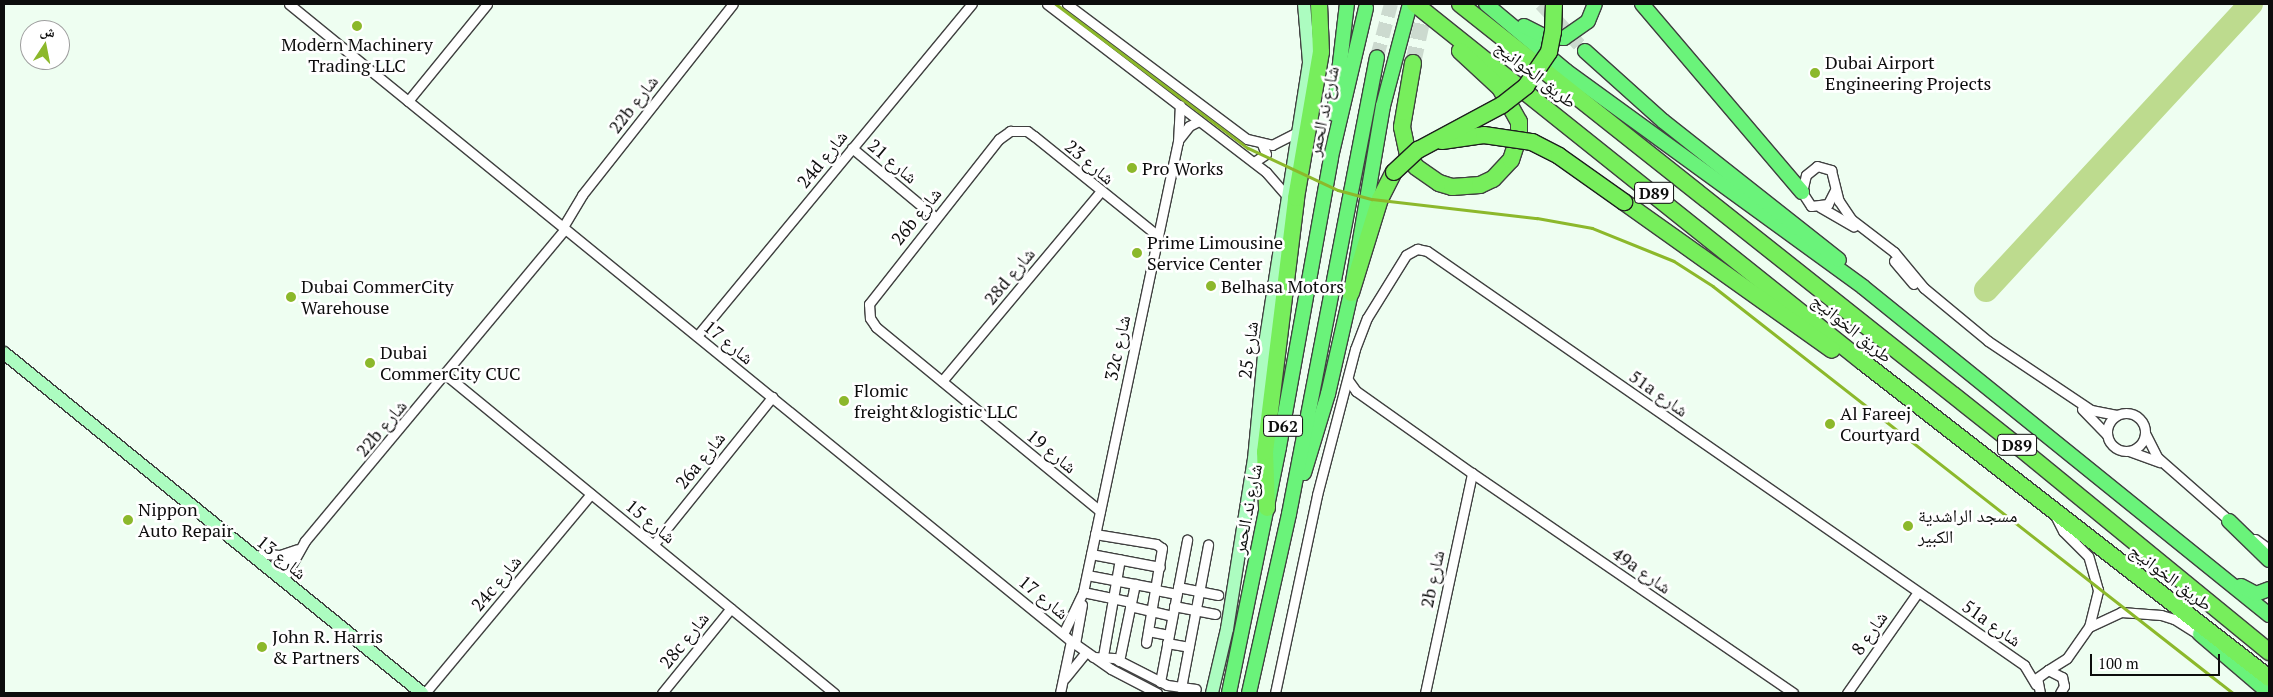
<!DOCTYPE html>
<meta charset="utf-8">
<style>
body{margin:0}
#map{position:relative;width:2273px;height:697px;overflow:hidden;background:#eefef1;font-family:"PT Serif","Noto Naskh Arabic",serif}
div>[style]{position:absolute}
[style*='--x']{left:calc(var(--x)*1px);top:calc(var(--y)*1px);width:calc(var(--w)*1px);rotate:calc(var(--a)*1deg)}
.taxiway>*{height:24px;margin:-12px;padding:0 12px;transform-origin:12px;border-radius:12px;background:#bddb8e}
.primary-tunnel>*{height:14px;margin-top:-7px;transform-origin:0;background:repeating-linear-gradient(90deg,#ccdacf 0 14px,transparent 0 21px)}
.highway-tunnel>*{height:16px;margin-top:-8px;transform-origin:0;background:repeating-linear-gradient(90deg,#ccdacf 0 16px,transparent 0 24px)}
.roads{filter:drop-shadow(1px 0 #404040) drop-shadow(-1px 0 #404040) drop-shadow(0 1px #404040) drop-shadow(0 -1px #404040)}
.street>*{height:9px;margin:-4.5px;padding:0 4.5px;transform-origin:4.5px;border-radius:4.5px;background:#fff}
.street>.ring{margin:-4.5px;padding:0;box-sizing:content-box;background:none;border:9px solid #fff;border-radius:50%}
.secondary>*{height:12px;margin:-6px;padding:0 6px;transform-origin:6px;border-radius:6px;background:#acfcc0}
.primary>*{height:14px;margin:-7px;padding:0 7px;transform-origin:7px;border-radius:7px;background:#6af37a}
.highway>*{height:16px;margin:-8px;padding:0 8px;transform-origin:8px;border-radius:8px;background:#77ee5c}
.rail>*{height:2.5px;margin:-1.25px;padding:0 1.25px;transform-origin:1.25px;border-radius:1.25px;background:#8cb82b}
.bridges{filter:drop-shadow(1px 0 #1e1e1e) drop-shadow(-1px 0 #1e1e1e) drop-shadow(0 1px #1e1e1e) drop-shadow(0 -1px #1e1e1e)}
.highway-bridge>*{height:16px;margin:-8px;padding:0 8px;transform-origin:8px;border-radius:8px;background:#77ee5c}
.dots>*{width:14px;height:14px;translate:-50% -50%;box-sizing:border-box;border:2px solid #fff;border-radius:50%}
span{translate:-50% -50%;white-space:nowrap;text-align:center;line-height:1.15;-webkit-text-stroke:5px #fff;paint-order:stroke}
.shield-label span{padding:1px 4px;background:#fff;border:1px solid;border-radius:4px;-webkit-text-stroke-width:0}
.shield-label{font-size:16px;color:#0d0d0d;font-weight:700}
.poi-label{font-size:18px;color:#0d0d0d}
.left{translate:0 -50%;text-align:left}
.street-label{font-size:18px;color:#0d0d0d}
.frame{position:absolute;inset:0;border:5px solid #0d0d0d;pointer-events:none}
.north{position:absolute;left:20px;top:20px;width:50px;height:50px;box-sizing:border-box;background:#fff;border:1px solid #9e9e9e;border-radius:50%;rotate:11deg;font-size:14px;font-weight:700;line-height:20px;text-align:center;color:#0d0d0d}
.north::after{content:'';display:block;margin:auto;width:18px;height:22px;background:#8cb82b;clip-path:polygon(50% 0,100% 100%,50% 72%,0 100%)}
.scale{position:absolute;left:2090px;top:654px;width:130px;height:22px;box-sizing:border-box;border:2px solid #0d0d0d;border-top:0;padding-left:6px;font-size:15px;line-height:18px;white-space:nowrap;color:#0d0d0d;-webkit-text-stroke:4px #fff;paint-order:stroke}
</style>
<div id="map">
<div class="taxiway">
<div style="--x:1986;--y:290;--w:390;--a:-47.2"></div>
</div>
<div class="primary-tunnel">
<div style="--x:1541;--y:4;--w:64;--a:46.9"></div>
<div style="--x:1377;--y:57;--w:55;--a:-75.2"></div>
</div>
<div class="highway-tunnel">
<div style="--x:1413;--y:63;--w:60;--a:-77.6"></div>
</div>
<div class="roads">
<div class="street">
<div style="--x:289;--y:4;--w:1009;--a:39.17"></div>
<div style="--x:1071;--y:641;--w:49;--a:35"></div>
<div style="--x:1111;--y:669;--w:52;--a:27.6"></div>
<div style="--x:1047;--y:4;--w:276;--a:37.5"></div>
<div style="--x:1266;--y:172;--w:30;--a:49"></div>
<div style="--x:1067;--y:4;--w:225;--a:36.9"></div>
<div style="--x:1247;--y:139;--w:26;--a:13"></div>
<div style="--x:1272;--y:145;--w:28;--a:-27"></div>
<div style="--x:408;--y:101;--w:125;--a:-50.8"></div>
<div style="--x:1179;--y:139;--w:16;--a:-52"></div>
<div style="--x:1189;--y:126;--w:11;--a:-27"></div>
<div style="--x:852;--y:148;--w:109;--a:39.8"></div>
<div style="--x:1254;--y:162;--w:14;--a:-34"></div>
<div style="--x:1266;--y:154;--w:11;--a:-112"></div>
<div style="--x:1835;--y:190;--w:16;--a:117"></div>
<div style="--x:1828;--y:204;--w:17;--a:173"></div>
<div style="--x:1811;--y:206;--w:17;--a:-123"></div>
<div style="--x:1802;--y:192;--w:17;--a:-77"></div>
<div style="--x:1806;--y:175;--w:14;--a:-39"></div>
<div style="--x:1817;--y:166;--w:15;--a:16"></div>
<div style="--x:1831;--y:170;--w:32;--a:76"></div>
<div style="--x:1839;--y:201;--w:22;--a:56"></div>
<div style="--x:1851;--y:219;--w:54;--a:37.5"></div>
<div style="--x:1894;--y:252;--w:47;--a:50.2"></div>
<div style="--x:1924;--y:288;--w:83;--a:39.6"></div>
<div style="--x:1988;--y:341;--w:124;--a:33.8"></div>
<div style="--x:2091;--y:410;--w:26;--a:11"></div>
<div style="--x:1820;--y:207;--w:39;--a:30"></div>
<div style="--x:563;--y:227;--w:37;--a:-59"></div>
<div style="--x:582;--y:195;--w:243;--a:-51.7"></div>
<div style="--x:1894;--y:261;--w:30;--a:50"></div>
<div style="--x:697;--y:336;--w:431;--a:-50.4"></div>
<div style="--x:446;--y:375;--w:502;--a:39.34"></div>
<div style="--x:1348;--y:380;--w:14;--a:54"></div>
<div style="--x:1356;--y:391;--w:142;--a:35.3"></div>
<div style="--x:1472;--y:473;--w:389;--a:34.4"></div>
<div style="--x:942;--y:381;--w:246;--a:-50.1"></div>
<div style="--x:2082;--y:409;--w:36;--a:46"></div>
<div class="ring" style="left:2107px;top:413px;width:29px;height:29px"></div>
<div style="--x:2145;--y:433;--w:28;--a:63"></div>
<div style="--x:2158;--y:458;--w:98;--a:41.3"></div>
<div style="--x:2129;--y:451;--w:33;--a:20"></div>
<div style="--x:1100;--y:511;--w:290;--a:-140.6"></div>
<div style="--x:876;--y:327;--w:11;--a:-124"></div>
<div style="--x:870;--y:318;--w:14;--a:-94"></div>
<div style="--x:869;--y:304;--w:210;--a:-51.8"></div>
<div style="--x:999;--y:139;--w:14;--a:-36"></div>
<div style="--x:1010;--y:131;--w:17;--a:0"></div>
<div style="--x:1027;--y:131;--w:9;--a:36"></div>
<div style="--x:1034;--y:136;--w:159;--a:38.9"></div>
<div style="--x:1095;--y:534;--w:62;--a:9.3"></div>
<div style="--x:1156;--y:544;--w:7;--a:34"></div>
<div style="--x:1162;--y:548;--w:96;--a:99.6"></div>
<div style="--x:2255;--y:539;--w:17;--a:36"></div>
<div style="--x:654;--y:544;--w:189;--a:-51.2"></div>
<div style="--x:1091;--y:554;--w:70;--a:10.7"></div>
<div style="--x:255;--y:558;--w:8;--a:-30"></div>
<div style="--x:262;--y:554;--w:18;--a:3"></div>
<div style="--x:280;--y:555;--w:18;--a:-19"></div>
<div style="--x:276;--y:575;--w:32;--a:-51"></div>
<div style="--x:1087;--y:575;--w:70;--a:10.7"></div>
<div style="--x:283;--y:580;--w:45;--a:-60.6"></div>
<div style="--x:305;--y:541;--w:406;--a:-50.2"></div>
<div style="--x:1178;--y:587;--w:41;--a:11.3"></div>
<div style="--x:1156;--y:590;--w:21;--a:11"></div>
<div style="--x:1083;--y:592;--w:49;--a:11.8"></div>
<div style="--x:1130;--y:606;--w:43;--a:13.4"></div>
<div style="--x:1174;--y:606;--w:42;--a:11"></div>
<div style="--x:2089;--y:627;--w:35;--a:-25"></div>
<div style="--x:2121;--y:612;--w:40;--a:4.3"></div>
<div style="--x:2161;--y:615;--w:14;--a:17"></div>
<div style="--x:2174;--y:619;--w:36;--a:32"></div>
<div style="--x:1148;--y:631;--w:21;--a:11"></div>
<div style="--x:1063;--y:634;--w:47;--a:-64.5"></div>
<div style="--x:1083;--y:592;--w:460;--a:-78.1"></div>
<div style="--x:1178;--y:142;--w:37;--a:-87"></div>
<div style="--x:1167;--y:643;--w:22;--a:10"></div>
<div style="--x:1075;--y:644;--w:40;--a:-80"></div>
<div style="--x:1103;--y:656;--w:98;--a:-80.1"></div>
<div style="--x:1093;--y:657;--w:21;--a:3"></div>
<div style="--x:1114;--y:658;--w:59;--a:27"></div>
<div style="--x:1167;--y:685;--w:29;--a:8"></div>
<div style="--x:1119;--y:661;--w:79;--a:-78.3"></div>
<div style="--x:2048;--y:670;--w:22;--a:-32"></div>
<div style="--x:2067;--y:658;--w:38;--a:-55"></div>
<div style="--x:2089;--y:627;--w:38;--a:-76"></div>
<div style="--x:2098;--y:590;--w:35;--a:-106"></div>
<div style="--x:2088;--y:556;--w:35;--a:-135"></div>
<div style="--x:2063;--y:531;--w:18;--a:-117"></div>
<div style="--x:1065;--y:678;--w:33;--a:-51"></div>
<div style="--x:1160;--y:682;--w:145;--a:-79.2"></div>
<div style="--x:1181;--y:688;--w:146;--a:-79.3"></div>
<div style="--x:425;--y:693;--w:259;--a:-50.2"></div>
<div style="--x:662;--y:693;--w:109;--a:-50.9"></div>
<div style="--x:1060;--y:693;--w:53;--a:-78.1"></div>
<div style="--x:1275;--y:693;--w:202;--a:-78"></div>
<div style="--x:1317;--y:495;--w:151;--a:-75.4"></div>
<div style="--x:1355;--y:349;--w:33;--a:-69"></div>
<div style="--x:1367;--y:318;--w:74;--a:-58.2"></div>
<div style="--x:1406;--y:255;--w:13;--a:-29"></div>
<div style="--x:1417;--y:249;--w:10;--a:11"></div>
<div style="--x:1427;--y:251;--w:727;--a:34.74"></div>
<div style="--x:2024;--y:665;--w:23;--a:59"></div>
<div style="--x:1425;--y:693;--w:225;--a:-77.9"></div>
<div style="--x:1847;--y:693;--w:123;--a:-54.9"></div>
<div style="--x:2040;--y:693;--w:15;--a:-101"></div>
<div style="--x:2037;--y:678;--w:14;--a:-36"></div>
<div style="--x:2048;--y:670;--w:16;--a:27"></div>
<div style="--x:2062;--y:677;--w:9;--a:77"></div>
<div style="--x:2064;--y:686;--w:8;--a:120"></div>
</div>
<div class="secondary">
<div style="--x:4;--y:353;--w:539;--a:39.12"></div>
<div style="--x:1212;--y:693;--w:66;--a:-76.8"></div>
<div style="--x:1227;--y:629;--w:172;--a:-81"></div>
<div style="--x:1254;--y:459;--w:116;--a:-84.5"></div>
<div style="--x:1265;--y:344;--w:285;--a:-81.1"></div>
<div style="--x:1309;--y:62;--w:58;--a:-94.9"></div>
</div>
<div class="primary">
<div style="--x:1486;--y:4;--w:104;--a:39.9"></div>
<div style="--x:1566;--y:71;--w:367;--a:36"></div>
<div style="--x:1863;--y:287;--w:522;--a:38.93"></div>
<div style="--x:1642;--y:4;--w:247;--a:49.6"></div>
<div style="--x:1524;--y:26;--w:25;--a:27"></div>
<div style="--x:1546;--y:37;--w:18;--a:3"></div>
<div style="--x:1564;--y:38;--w:29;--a:-35"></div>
<div style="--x:1588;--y:21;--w:18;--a:-68"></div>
<div style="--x:1585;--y:51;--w:105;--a:41.9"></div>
<div style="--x:1663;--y:121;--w:224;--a:38.3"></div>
<div style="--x:1334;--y:114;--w:111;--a:-83.3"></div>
<div style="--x:1304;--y:473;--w:83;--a:-73.1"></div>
<div style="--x:1328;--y:394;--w:104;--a:-77.2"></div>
<div style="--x:1351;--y:293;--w:190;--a:-80.3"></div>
<div style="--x:1383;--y:106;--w:106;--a:-75.2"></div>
<div style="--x:2229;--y:521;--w:56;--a:44.3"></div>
<div style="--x:2241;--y:586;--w:17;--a:28"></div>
<div style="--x:2256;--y:594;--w:14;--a:-21"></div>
<div style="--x:2200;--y:634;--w:91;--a:40.5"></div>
<div style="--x:1229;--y:693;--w:251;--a:-78.5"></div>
<div style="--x:1279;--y:447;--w:295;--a:-79.8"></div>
<div style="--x:1331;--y:157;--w:153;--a:-76.8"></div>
<div style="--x:1249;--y:693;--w:183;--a:-77.4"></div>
<div style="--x:1289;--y:514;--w:465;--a:-79.1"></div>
</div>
<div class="highway">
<div style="--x:1415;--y:4;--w:573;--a:38.63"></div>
<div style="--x:1863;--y:362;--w:514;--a:37.89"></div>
<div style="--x:1460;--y:4;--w:715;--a:38.41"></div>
<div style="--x:2020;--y:448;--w:322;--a:39.3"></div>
<div style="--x:1413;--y:63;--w:65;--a:99.8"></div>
<div style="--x:1402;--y:127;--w:29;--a:78"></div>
<div style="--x:1408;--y:155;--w:14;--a:56"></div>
<div style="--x:1416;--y:167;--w:28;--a:35"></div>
<div style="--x:1439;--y:183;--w:14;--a:17"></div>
<div style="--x:1452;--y:187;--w:28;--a:-4"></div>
<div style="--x:1480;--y:185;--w:14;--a:-25"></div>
<div style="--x:1493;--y:179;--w:26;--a:-47"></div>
<div style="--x:1511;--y:160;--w:26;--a:-72"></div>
<div style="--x:1519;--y:135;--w:13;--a:-90"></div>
<div style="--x:1519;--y:122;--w:38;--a:-119"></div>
<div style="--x:1501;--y:89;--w:56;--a:-137.2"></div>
<div style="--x:1624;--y:202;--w:255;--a:35.4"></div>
<div style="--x:1351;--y:293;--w:98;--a:-72.9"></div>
<div style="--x:1380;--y:199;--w:30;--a:-63"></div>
<div style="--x:1267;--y:508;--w:56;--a:-92"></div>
<div style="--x:1265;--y:452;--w:256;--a:-83"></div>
<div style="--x:1296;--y:198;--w:148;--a:-80.3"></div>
<div style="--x:1321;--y:52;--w:48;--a:-92.4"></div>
</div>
</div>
<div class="rail">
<div style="--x:1056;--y:4;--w:240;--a:36.9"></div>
<div style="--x:1248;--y:148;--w:99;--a:25"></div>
<div style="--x:1338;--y:190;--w:35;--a:15"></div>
<div style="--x:1372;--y:199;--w:166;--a:6.6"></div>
<div style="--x:1537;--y:218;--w:56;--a:10.3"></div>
<div style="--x:1592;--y:228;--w:88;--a:21.9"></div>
<div style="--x:1674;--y:261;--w:46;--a:32.7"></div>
<div style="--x:1713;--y:286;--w:660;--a:38.05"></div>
</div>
<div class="bridges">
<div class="highway-bridge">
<div style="--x:1442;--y:141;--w:42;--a:-8.1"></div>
<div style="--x:1484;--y:135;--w:49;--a:8.3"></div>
<div style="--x:1532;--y:142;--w:30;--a:27"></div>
<div style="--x:1559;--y:156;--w:80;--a:35.3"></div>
<div style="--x:1394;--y:172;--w:33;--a:-43"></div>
<div style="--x:1418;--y:150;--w:95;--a:-28.2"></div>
<div style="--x:1502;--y:105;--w:31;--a:-38"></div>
<div style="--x:1526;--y:86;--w:41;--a:-55.9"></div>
<div style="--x:1549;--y:52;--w:20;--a:-79"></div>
<div style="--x:1553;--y:32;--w:28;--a:-88"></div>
</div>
</div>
<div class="dots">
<div style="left:357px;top:26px;background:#8cb82b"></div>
<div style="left:1815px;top:73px;background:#8cb82b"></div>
<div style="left:1132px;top:168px;background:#8cb82b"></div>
<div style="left:1137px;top:253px;background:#8cb82b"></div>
<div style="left:1211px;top:286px;background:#8cb82b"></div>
<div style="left:291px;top:297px;background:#8cb82b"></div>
<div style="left:370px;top:363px;background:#8cb82b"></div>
<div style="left:844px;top:401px;background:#8cb82b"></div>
<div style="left:1830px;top:424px;background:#8cb82b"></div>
<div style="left:128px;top:520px;background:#8cb82b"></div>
<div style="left:1908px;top:526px;background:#8cb82b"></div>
<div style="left:262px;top:647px;background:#8cb82b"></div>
</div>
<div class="shield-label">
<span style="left:1654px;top:193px">D89</span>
<span style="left:1283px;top:426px">D62</span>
<span style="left:2017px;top:445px">D89</span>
</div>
<div class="poi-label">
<span style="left:357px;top:55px">Modern Machinery<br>Trading LLC</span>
<span class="left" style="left:1825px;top:73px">Dubai Airport<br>Engineering Projects</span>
<span class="left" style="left:1142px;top:168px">Pro Works</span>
<span class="left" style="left:1147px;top:253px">Prime Limousine<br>Service Center</span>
<span class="left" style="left:1221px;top:286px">Belhasa Motors</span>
<span class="left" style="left:301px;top:297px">Dubai CommerCity<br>Warehouse</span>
<span class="left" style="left:380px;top:363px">Dubai<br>CommerCity CUC</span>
<span class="left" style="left:854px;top:401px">Flomic<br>freight&amp;logistic LLC</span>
<span class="left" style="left:1840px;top:424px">Al Fareej<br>Courtyard</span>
<span class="left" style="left:138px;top:520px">Nippon<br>Auto Repair</span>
<span class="left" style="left:1918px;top:526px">مسجد الراشدية<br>الكبير</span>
<span class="left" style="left:272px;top:647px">John R. Harris<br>&amp; Partners</span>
</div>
<div class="street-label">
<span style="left:1536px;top:74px;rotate:38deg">طريق الخوانيج</span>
<span style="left:633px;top:104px;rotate:-52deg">22b شارع</span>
<span style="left:1323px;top:111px;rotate:-78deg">شارع ند الحمر</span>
<span style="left:822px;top:159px;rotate:-51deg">24d شارع</span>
<span style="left:893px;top:161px;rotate:40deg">شارع 21</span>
<span style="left:1090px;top:162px;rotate:40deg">شارع 23</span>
<span style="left:916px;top:216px;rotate:-51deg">26b شارع</span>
<span style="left:1009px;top:276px;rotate:-50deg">28d شارع</span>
<span style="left:1852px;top:328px;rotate:39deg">طريق الخوانيج</span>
<span style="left:729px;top:342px;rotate:39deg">شارع 17</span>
<span style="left:1117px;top:348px;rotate:-78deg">32c شارع</span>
<span style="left:1248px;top:350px;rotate:-83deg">شارع 25</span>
<span style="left:1659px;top:393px;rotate:35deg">51a شارع</span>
<span style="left:381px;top:428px;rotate:-50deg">22b شارع</span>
<span style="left:1052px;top:451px;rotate:39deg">شارع 19</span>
<span style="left:700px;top:460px;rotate:-51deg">26a شارع</span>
<span style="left:1247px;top:509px;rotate:-79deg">شارع ند الحمر</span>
<span style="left:651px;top:521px;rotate:39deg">شارع 15</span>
<span style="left:282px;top:557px;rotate:39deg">شارع 13</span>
<span style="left:1642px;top:570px;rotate:35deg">49a شارع</span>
<span style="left:2171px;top:577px;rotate:37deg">طريق الخوانيج</span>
<span style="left:1432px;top:579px;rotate:-78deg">2b شارع</span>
<span style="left:496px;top:583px;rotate:-50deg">24c شارع</span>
<span style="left:1044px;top:597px;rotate:39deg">شارع 17</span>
<span style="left:1992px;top:623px;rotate:35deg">51a شارع</span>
<span style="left:1869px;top:633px;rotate:-55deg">شارع 8</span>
<span style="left:684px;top:640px;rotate:-51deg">28c شارع</span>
</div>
<div class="frame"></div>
<div class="north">ش</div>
<div class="scale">100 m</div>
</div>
